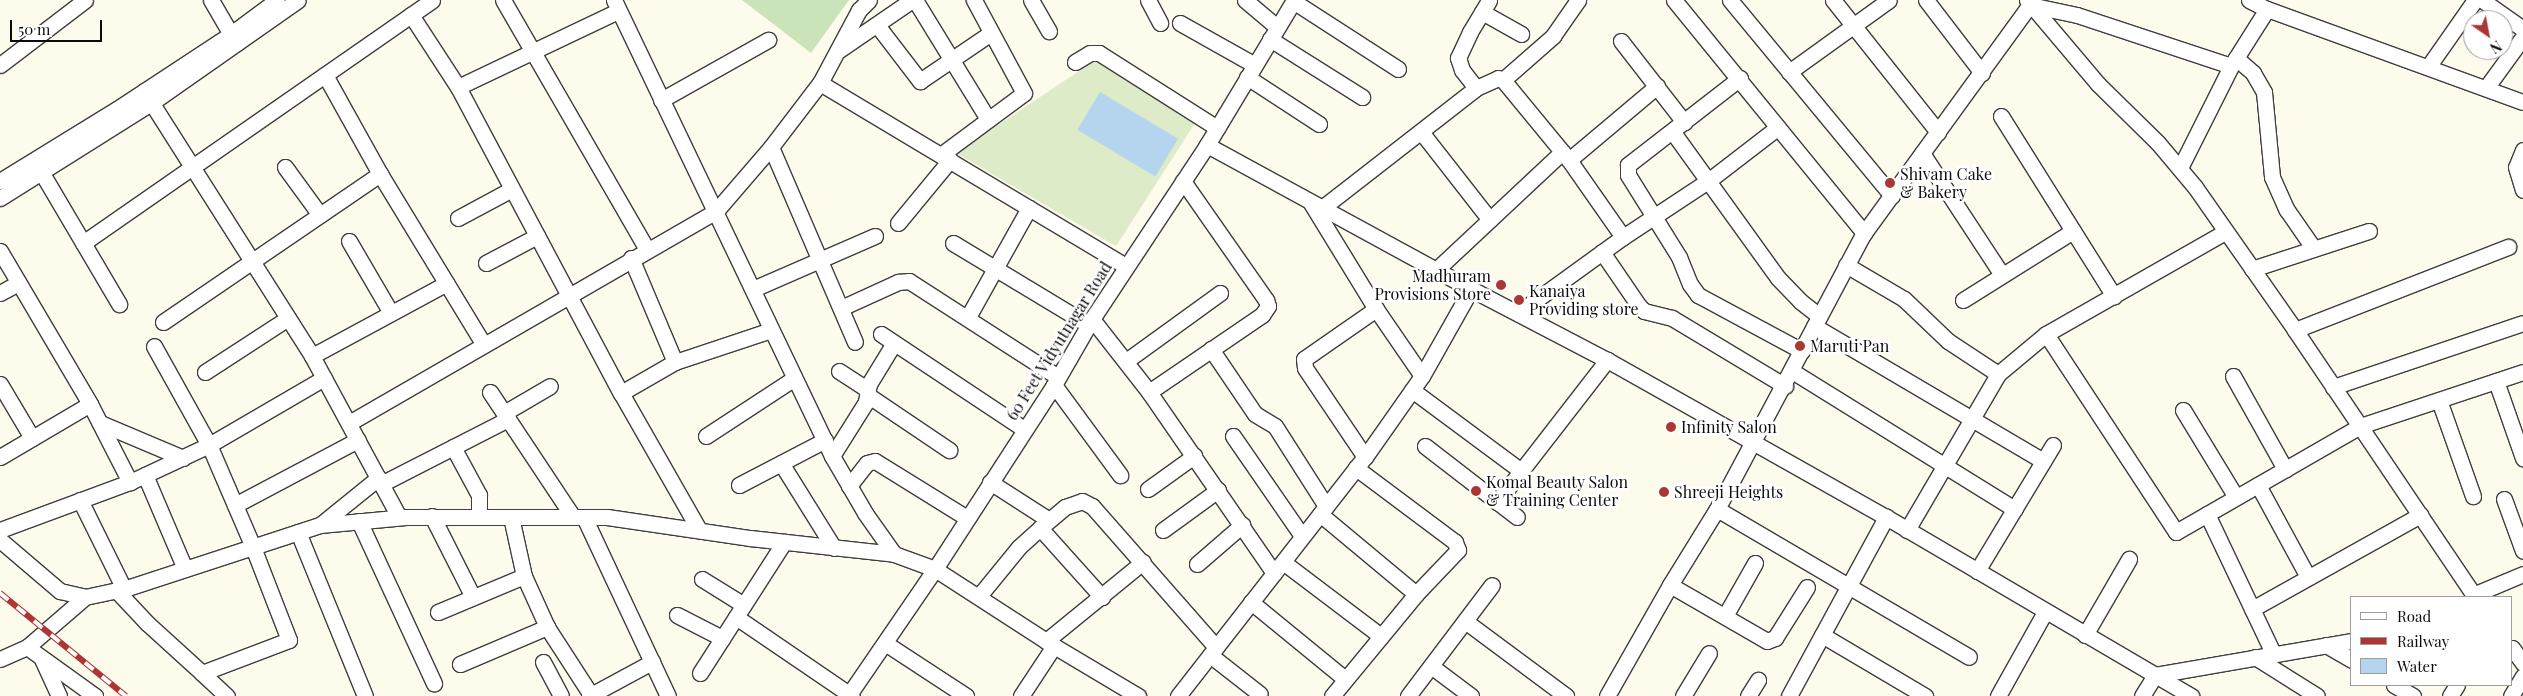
<!DOCTYPE html>
<style>
body{margin:0}
#map{position:relative;width:2523px;height:696px;overflow:hidden;background:#fdfbeb;font-family:"Playfair Display",serif}
div>[style]{position:absolute}
[style*='--x']{left:calc(var(--x)*1px);top:calc(var(--y)*1px);width:calc(var(--w)*1px);rotate:calc(var(--a)*1deg)}
.green>*{inset:0;background:#cbe3b9}
.pitch>*{inset:0;background:#ddebc9}
.water>*{inset:0;background:#b5d4ee;transform-origin:0 0}
.roads{filter:drop-shadow(1px 0 #3e3e3e) drop-shadow(-1px 0 #3e3e3e) drop-shadow(0 1px #3e3e3e) drop-shadow(0 -1px #3e3e3e)}
.minor>*{height:15px;margin:-7.5px;padding:0 7.5px;transform-origin:7.5px;border-radius:7.5px;background:#fff}
.rail>*{height:5.5px;margin-top:-2.75px;transform-origin:0;background:repeating-linear-gradient(90deg,#fff 0 11px,#aa3733 0 22px);box-sizing:border-box;border-block:1px solid #aa3733}
.dots>*{width:14px;height:14px;translate:-50% -50%;box-sizing:border-box;border:2px solid #fff;border-radius:50%}
span{translate:-50% -50%;white-space:nowrap;text-align:center;line-height:1.15;-webkit-text-stroke:5px #fff;paint-order:stroke}
.poi-label{font-size:16px;color:#0b0b0b}
.left{translate:0 -50%;text-align:left}
.right{translate:-100% -50%;text-align:right}
.street-label{font-size:16px;color:#0b0b0b}
.legend{position:absolute;left:2350px;top:596px;width:162px;height:90px;box-sizing:border-box;background:#fff;border:1px solid #9d9d9d;margin:0;padding:6px 9px;list-style:none;font-size:15px;color:#0b0b0b}
.legend li{display:flex;align-items:center;gap:10px;height:25px}
.legend b{width:25px;border:1px solid #9d9d9d}
.north{position:absolute;left:2463px;top:10px;width:50px;height:50px;box-sizing:border-box;background:#fff;border:1px solid #9d9d9d;border-radius:50%;rotate:147deg;font-size:14px;font-weight:700;line-height:20px;text-align:center;color:#0b0b0b}
.north::after{content:'';display:block;margin:auto;width:18px;height:22px;background:#aa3733;clip-path:polygon(50% 0,100% 100%,50% 72%,0 100%)}
.scale{position:absolute;left:10px;top:20px;width:92px;height:22px;box-sizing:border-box;border:2px solid #0b0b0b;border-top:0;padding-left:6px;font-size:15px;line-height:18px;white-space:nowrap;color:#0b0b0b;-webkit-text-stroke:4px #fff;paint-order:stroke}
</style>
<div id="map">
<div class="green">
<div style="clip-path:polygon(742px 0,849px 0,811px 53px)"></div>
</div>
<div class="pitch">
<div style="clip-path:polygon(1100px 57px,1199px 117px,1116px 246px,956px 153px)"></div>
</div>
<div class="water">
<div style="left:1100px;top:92px;width:91px;height:44px;rotate:31deg"></div>
</div>
<div class="roads">
<div class="minor">
<div style="--x:211;--y:0;--w:50;--a:59.8"></div>
<div style="--x:503;--y:0;--w:288;--a:60"></div>
<div style="--x:614;--y:0;--w:505;--a:64.45"></div>
<div style="--x:832;--y:456;--w:66;--a:59.9"></div>
<div style="--x:865;--y:513;--w:50;--a:54.7"></div>
<div style="--x:894;--y:554;--w:44;--a:20.1"></div>
<div style="--x:935;--y:569;--w:142;--a:32.9"></div>
<div style="--x:1054;--y:646;--w:98;--a:30.8"></div>
<div style="--x:915;--y:0;--w:140;--a:58.5"></div>
<div style="--x:1031;--y:0;--w:36;--a:60"></div>
<div style="--x:1148;--y:0;--w:26;--a:62"></div>
<div style="--x:1245;--y:0;--w:42;--a:40.2"></div>
<div style="--x:1674;--y:0;--w:301;--a:50.8"></div>
<div style="--x:1730;--y:0;--w:254;--a:50.4"></div>
<div style="--x:1833;--y:0;--w:169;--a:51.5"></div>
<div style="--x:1926;--y:0;--w:92;--a:52.5"></div>
<div style="--x:2027;--y:0;--w:110;--a:49.8"></div>
<div style="--x:2098;--y:84;--w:84;--a:44.5"></div>
<div style="--x:2158;--y:143;--w:57;--a:49.9"></div>
<div style="--x:2195;--y:187;--w:174;--a:55"></div>
<div style="--x:2295;--y:330;--w:322;--a:56"></div>
<div style="--x:2249;--y:0;--w:20;--a:27"></div>
<div style="--x:2267;--y:9;--w:272;--a:20"></div>
<div style="--x:2482;--y:0;--w:50;--a:35.3"></div>
<div style="--x:1293;--y:1;--w:125;--a:32.9"></div>
<div style="--x:2030;--y:5;--w:48;--a:12"></div>
<div style="--x:2077;--y:15;--w:162;--a:18.3"></div>
<div style="--x:1482;--y:12;--w:45;--a:29.4"></div>
<div style="--x:411;--y:15;--w:86;--a:56.9"></div>
<div style="--x:458;--y:87;--w:347;--a:62"></div>
<div style="--x:621;--y:393;--w:158;--a:60.3"></div>
<div style="--x:1180;--y:23;--w:84;--a:29.3"></div>
<div style="--x:877;--y:25;--w:71;--a:52.5"></div>
<div style="--x:920;--y:81;--w:86;--a:-34.1"></div>
<div style="--x:1270;--y:39;--w:109;--a:32.2"></div>
<div style="--x:1621;--y:41;--w:103;--a:52.1"></div>
<div style="--x:839;--y:50;--w:88;--a:-34.4"></div>
<div style="--x:2236;--y:58;--w:23;--a:41"></div>
<div style="--x:2253;--y:73;--w:22;--a:60"></div>
<div style="--x:2264;--y:92;--w:85;--a:84.6"></div>
<div style="--x:2272;--y:177;--w:36;--a:66"></div>
<div style="--x:2287;--y:210;--w:47;--a:55.3"></div>
<div style="--x:1075;--y:62;--w:17;--a:-31"></div>
<div style="--x:1090;--y:53;--w:9;--a:0"></div>
<div style="--x:1099;--y:53;--w:140;--a:32.4"></div>
<div style="--x:0;--y:65;--w:107;--a:-37.4"></div>
<div style="--x:2428;--y:67;--w:82;--a:-55"></div>
<div style="--x:1789;--y:72;--w:123;--a:-35.8"></div>
<div style="--x:325;--y:75;--w:113;--a:60.9"></div>
<div style="--x:380;--y:174;--w:200;--a:58.7"></div>
<div style="--x:1247;--y:77;--w:86;--a:33.1"></div>
<div style="--x:1740;--y:78;--w:142;--a:142.2"></div>
<div style="--x:1628;--y:165;--w:10;--a:90"></div>
<div style="--x:1628;--y:175;--w:97;--a:58.1"></div>
<div style="--x:1679;--y:257;--w:29;--a:68"></div>
<div style="--x:1690;--y:284;--w:14;--a:54"></div>
<div style="--x:1698;--y:295;--w:118;--a:28.3"></div>
<div style="--x:1503;--y:80;--w:67;--a:-41.3"></div>
<div style="--x:1553;--y:36;--w:44;--a:-55.2"></div>
<div style="--x:820;--y:83;--w:357;--a:30.9"></div>
<div style="--x:458;--y:87;--w:177;--a:-25.4"></div>
<div style="--x:1476;--y:88;--w:23;--a:-128"></div>
<div style="--x:1462;--y:70;--w:13;--a:-108"></div>
<div style="--x:1458;--y:58;--w:29;--a:-65"></div>
<div style="--x:1470;--y:32;--w:37;--a:-59"></div>
<div style="--x:2486;--y:88;--w:63;--a:-54"></div>
<div style="--x:144;--y:91;--w:314;--a:57.6"></div>
<div style="--x:312;--y:356;--w:183;--a:61.6"></div>
<div style="--x:661;--y:100;--w:123;--a:-29.3"></div>
<div style="--x:2001;--y:116;--w:213;--a:57.9"></div>
<div style="--x:1672;--y:131;--w:181;--a:54.2"></div>
<div style="--x:1778;--y:278;--w:32;--a:46"></div>
<div style="--x:1800;--y:301;--w:24;--a:38"></div>
<div style="--x:1422;--y:133;--w:110;--a:52"></div>
<div style="--x:1207;--y:145;--w:301;--a:28.6"></div>
<div style="--x:1471;--y:289;--w:153;--a:27.6"></div>
<div style="--x:1607;--y:360;--w:320;--a:29.4"></div>
<div style="--x:1886;--y:517;--w:354;--a:30.4"></div>
<div style="--x:771;--y:147;--w:212;--a:66.7"></div>
<div style="--x:2523;--y:150;--w:18;--a:112"></div>
<div style="--x:2516;--y:167;--w:24;--a:73"></div>
<div style="--x:1922;--y:153;--w:146;--a:56.7"></div>
<div style="--x:942;--y:154;--w:102;--a:-36.6"></div>
<div style="--x:1024;--y:93;--w:106;--a:-118.3"></div>
<div style="--x:1569;--y:160;--w:115;--a:-40.1"></div>
<div style="--x:36;--y:163;--w:164;--a:59.5"></div>
<div style="--x:285;--y:167;--w:59;--a:53.9"></div>
<div style="--x:2180;--y:168;--w:114;--a:-63.4"></div>
<div style="--x:2231;--y:66;--w:67;--a:-57.7"></div>
<div style="--x:0;--y:181;--w:137;--a:-31.6"></div>
<div style="--x:117;--y:109;--w:136;--a:-33.3"></div>
<div style="--x:231;--y:34;--w:57;--a:-36.5"></div>
<div style="--x:0;--y:198;--w:178;--a:-32.2"></div>
<div style="--x:151;--y:103;--w:179;--a:-35"></div>
<div style="--x:1311;--y:203;--w:124;--a:58.5"></div>
<div style="--x:1376;--y:309;--w:81;--a:55.5"></div>
<div style="--x:1322;--y:208;--w:195;--a:-37.9"></div>
<div style="--x:1476;--y:88;--w:24;--a:-24"></div>
<div style="--x:1498;--y:78;--w:5;--a:22"></div>
<div style="--x:1503;--y:80;--w:104;--a:50.5"></div>
<div style="--x:1569;--y:160;--w:94;--a:55"></div>
<div style="--x:458;--y:218;--w:61;--a:-28.2"></div>
<div style="--x:898;--y:223;--w:82;--a:-50.5"></div>
<div style="--x:349;--y:241;--w:83;--a:59.7"></div>
<div style="--x:83;--y:243;--w:425;--a:-34.8"></div>
<div style="--x:953;--y:243;--w:159;--a:31.1"></div>
<div style="--x:0;--y:251;--w:178;--a:59.5"></div>
<div style="--x:90;--y:404;--w:88;--a:62.9"></div>
<div style="--x:1602;--y:252;--w:65;--a:55.6"></div>
<div style="--x:1639;--y:306;--w:7;--a:45"></div>
<div style="--x:1644;--y:311;--w:29;--a:14"></div>
<div style="--x:1672;--y:318;--w:132;--a:31"></div>
<div style="--x:631;--y:258;--w:113;--a:67.1"></div>
<div style="--x:486;--y:263;--w:58;--a:-27.9"></div>
<div style="--x:1846;--y:265;--w:67;--a:30.4"></div>
<div style="--x:1904;--y:299;--w:61;--a:43.7"></div>
<div style="--x:1948;--y:341;--w:60;--a:33.4"></div>
<div style="--x:2252;--y:269;--w:123;--a:-18"></div>
<div style="--x:1436;--y:270;--w:173;--a:-43.1"></div>
<div style="--x:753;--y:289;--w:133;--a:-23.5"></div>
<div style="--x:0;--y:293;--w:21;--a:-29"></div>
<div style="--x:1963;--y:300;--w:130;--a:-32.1"></div>
<div style="--x:841;--y:308;--w:63;--a:-24.5"></div>
<div style="--x:898;--y:282;--w:11;--a:-5"></div>
<div style="--x:909;--y:281;--w:177;--a:32.8"></div>
<div style="--x:1518;--y:313;--w:130;--a:-35.9"></div>
<div style="--x:1623;--y:237;--w:102;--a:-33.4"></div>
<div style="--x:1708;--y:181;--w:88;--a:-37.6"></div>
<div style="--x:968;--y:317;--w:125;--a:-60.8"></div>
<div style="--x:1092;--y:319;--w:93;--a:52"></div>
<div style="--x:1149;--y:392;--w:220;--a:55.4"></div>
<div style="--x:163;--y:322;--w:263;--a:-34.3"></div>
<div style="--x:1814;--y:326;--w:266;--a:30.5"></div>
<div style="--x:2295;--y:330;--w:229;--a:-21.3"></div>
<div style="--x:881;--y:334;--w:172;--a:33.6"></div>
<div style="--x:2046;--y:334;--w:237;--a:56.7"></div>
<div style="--x:2176;--y:532;--w:212;--a:-29.9"></div>
<div style="--x:2360;--y:426;--w:172;--a:-18.3"></div>
<div style="--x:1211;--y:349;--w:78;--a:55.9"></div>
<div style="--x:1255;--y:414;--w:23;--a:31"></div>
<div style="--x:1275;--y:426;--w:95;--a:57.5"></div>
<div style="--x:312;--y:356;--w:153;--a:-28.4"></div>
<div style="--x:1126;--y:361;--w:116;--a:-35.9"></div>
<div style="--x:839;--y:371;--w:33;--a:33"></div>
<div style="--x:1792;--y:371;--w:262;--a:31.8"></div>
<div style="--x:205;--y:372;--w:99;--a:-33"></div>
<div style="--x:2233;--y:376;--w:107;--a:60.8"></div>
<div style="--x:2496;--y:381;--w:82;--a:70.7"></div>
<div style="--x:0;--y:384;--w:63;--a:59.3"></div>
<div style="--x:1054;--y:385;--w:112;--a:53.7"></div>
<div style="--x:2333;--y:387;--w:200;--a:-18.6"></div>
<div style="--x:1412;--y:390;--w:136;--a:36.6"></div>
<div style="--x:490;--y:392;--w:150;--a:56.4"></div>
<div style="--x:1149;--y:392;--w:137;--a:-34.3"></div>
<div style="--x:1262;--y:315;--w:11;--a:-56"></div>
<div style="--x:1268;--y:306;--w:6;--a:-108"></div>
<div style="--x:1266;--y:300;--w:145;--a:-124.9"></div>
<div style="--x:621;--y:393;--w:62;--a:-29.9"></div>
<div style="--x:675;--y:362;--w:101;--a:-18.4"></div>
<div style="--x:869;--y:396;--w:97;--a:34"></div>
<div style="--x:2439;--y:400;--w:102;--a:70.5"></div>
<div style="--x:2183;--y:410;--w:102;--a:58.7"></div>
<div style="--x:504;--y:413;--w:53;--a:-30.4"></div>
<div style="--x:100;--y:423;--w:90;--a:22.9"></div>
<div style="--x:349;--y:423;--w:424;--a:-30"></div>
<div style="--x:716;--y:211;--w:84;--a:-49.3"></div>
<div style="--x:771;--y:147;--w:81;--a:-52.6"></div>
<div style="--x:820;--y:83;--w:83;--a:-61.9"></div>
<div style="--x:859;--y:10;--w:14;--a:-45"></div>
<div style="--x:706;--y:436;--w:104;--a:-33.2"></div>
<div style="--x:1233;--y:436;--w:121;--a:55.4"></div>
<div style="--x:1425;--y:446;--w:116;--a:37.7"></div>
<div style="--x:453;--y:447;--w:55;--a:61.6"></div>
<div style="--x:479;--y:495;--w:22;--a:90"></div>
<div style="--x:832;--y:456;--w:64;--a:-57.8"></div>
<div style="--x:866;--y:402;--w:18;--a:-81"></div>
<div style="--x:869;--y:384;--w:48;--a:-58.6"></div>
<div style="--x:0;--y:457;--w:104;--a:-30.5"></div>
<div style="--x:1365;--y:457;--w:107;--a:-124"></div>
<div style="--x:1305;--y:368;--w:9;--a:-96"></div>
<div style="--x:1304;--y:359;--w:88;--a:-34.8"></div>
<div style="--x:781;--y:463;--w:100;--a:58.1"></div>
<div style="--x:145;--y:475;--w:102;--a:66.9"></div>
<div style="--x:990;--y:482;--w:70;--a:32.8"></div>
<div style="--x:381;--y:484;--w:143;--a:-27.1"></div>
<div style="--x:739;--y:485;--w:97;--a:-27.6"></div>
<div style="--x:2258;--y:485;--w:105;--a:61.5"></div>
<div style="--x:849;--y:486;--w:29;--a:-52"></div>
<div style="--x:867;--y:463;--w:8;--a:-14"></div>
<div style="--x:875;--y:461;--w:108;--a:31.8"></div>
<div style="--x:1148;--y:489;--w:57;--a:-35.7"></div>
<div style="--x:2504;--y:499;--w:55;--a:69.9"></div>
<div style="--x:80;--y:500;--w:99;--a:63.7"></div>
<div style="--x:1497;--y:502;--w:180;--a:-52.2"></div>
<div style="--x:235;--y:505;--w:139;--a:-27.9"></div>
<div style="--x:1717;--y:509;--w:292;--a:30.4"></div>
<div style="--x:1320;--y:514;--w:125;--a:39.8"></div>
<div style="--x:2207;--y:514;--w:154;--a:64.6"></div>
<div style="--x:432;--y:516;--w:91;--a:63.2"></div>
<div style="--x:511;--y:517;--w:60;--a:77.6"></div>
<div style="--x:524;--y:576;--w:56;--a:65.7"></div>
<div style="--x:547;--y:627;--w:81;--a:57.1"></div>
<div style="--x:584;--y:517;--w:198;--a:64.9"></div>
<div style="--x:359;--y:521;--w:179;--a:65.2"></div>
<div style="--x:320;--y:525;--w:75;--a:-39"></div>
<div style="--x:1040;--y:528;--w:93;--a:48.1"></div>
<div style="--x:0;--y:530;--w:139;--a:-20.3"></div>
<div style="--x:130;--y:482;--w:87;--a:-25.1"></div>
<div style="--x:209;--y:445;--w:133;--a:-30.2"></div>
<div style="--x:1163;--y:530;--w:68;--a:-36"></div>
<div style="--x:1907;--y:530;--w:181;--a:-59.7"></div>
<div style="--x:1998;--y:374;--w:62;--a:-39.8"></div>
<div style="--x:2046;--y:334;--w:206;--a:-29.7"></div>
<div style="--x:298;--y:532;--w:177;--a:67.8"></div>
<div style="--x:0;--y:540;--w:79;--a:40.4"></div>
<div style="--x:60;--y:591;--w:26;--a:13"></div>
<div style="--x:85;--y:597;--w:40;--a:-12"></div>
<div style="--x:124;--y:589;--w:206;--a:-18.1"></div>
<div style="--x:320;--y:525;--w:86;--a:-5.3"></div>
<div style="--x:406;--y:517;--w:201;--a:0"></div>
<div style="--x:607;--y:517;--w:145;--a:8.4"></div>
<div style="--x:750;--y:538;--w:145;--a:6.3"></div>
<div style="--x:1283;--y:562;--w:123;--a:37.1"></div>
<div style="--x:1197;--y:564;--w:60;--a:-40.9"></div>
<div style="--x:1977;--y:571;--w:147;--a:-58.9"></div>
<div style="--x:702;--y:579;--w:49;--a:31.8"></div>
<div style="--x:1670;--y:585;--w:112;--a:30"></div>
<div style="--x:1767;--y:641;--w:9;--a:-21"></div>
<div style="--x:1775;--y:638;--w:60;--a:-57.9"></div>
<div style="--x:117;--y:591;--w:44;--a:46.8"></div>
<div style="--x:147;--y:623;--w:74;--a:42.3"></div>
<div style="--x:202;--y:673;--w:93;--a:-20.8"></div>
<div style="--x:289;--y:640;--w:100;--a:-111.2"></div>
<div style="--x:253;--y:547;--w:111;--a:-113.3"></div>
<div style="--x:209;--y:445;--w:113;--a:-119.1"></div>
<div style="--x:2473;--y:595;--w:54;--a:-22.8"></div>
<div style="--x:979;--y:596;--w:63;--a:-50.8"></div>
<div style="--x:1019;--y:547;--w:28;--a:-42"></div>
<div style="--x:1040;--y:528;--w:33;--a:-40"></div>
<div style="--x:1065;--y:507;--w:18;--a:-19"></div>
<div style="--x:1082;--y:501;--w:11;--a:27"></div>
<div style="--x:1092;--y:506;--w:188;--a:48.7"></div>
<div style="--x:85;--y:597;--w:77;--a:139.2"></div>
<div style="--x:27;--y:647;--w:84;--a:35.8"></div>
<div style="--x:1251;--y:602;--w:122;--a:39.3"></div>
<div style="--x:2252;--y:609;--w:193;--a:-29.2"></div>
<div style="--x:438;--y:612;--w:93;--a:-22.7"></div>
<div style="--x:677;--y:615;--w:51;--a:27.1"></div>
<div style="--x:1725;--y:616;--w:61;--a:-60.5"></div>
<div style="--x:736;--y:617;--w:140;--a:34.3"></div>
<div style="--x:1465;--y:621;--w:126;--a:36.6"></div>
<div style="--x:1822;--y:635;--w:120;--a:30.6"></div>
<div style="--x:2085;--y:635;--w:88;--a:-59.9"></div>
<div style="--x:1046;--y:641;--w:125;--a:-39.2"></div>
<div style="--x:885;--y:643;--w:97;--a:33.2"></div>
<div style="--x:2326;--y:645;--w:30;--a:30"></div>
<div style="--x:2512;--y:648;--w:19;--a:54"></div>
<div style="--x:1210;--y:655;--w:63;--a:38"></div>
<div style="--x:2255;--y:657;--w:73;--a:32.2"></div>
<div style="--x:0;--y:659;--w:30;--a:-24"></div>
<div style="--x:42;--y:659;--w:41;--a:65.3"></div>
<div style="--x:543;--y:662;--w:38;--a:62"></div>
<div style="--x:460;--y:664;--w:95;--a:-23"></div>
<div style="--x:1431;--y:666;--w:50;--a:36.9"></div>
<div style="--x:202;--y:673;--w:34;--a:43"></div>
<div style="--x:700;--y:673;--w:156;--a:-57.3"></div>
<div style="--x:2394;--y:685;--w:22;--a:30"></div>
<div style="--x:589;--y:696;--w:72;--a:-28.4"></div>
<div style="--x:848;--y:696;--w:154;--a:-55.6"></div>
<div style="--x:935;--y:569;--w:219;--a:-57.1"></div>
<div style="--x:1054;--y:385;--w:76;--a:-60.1"></div>
<div style="--x:1092;--y:319;--w:209;--a:-56.5"></div>
<div style="--x:1207;--y:145;--w:169;--a:-59"></div>
<div style="--x:1021;--y:696;--w:60;--a:-56.6"></div>
<div style="--x:1178;--y:696;--w:303;--a:-52"></div>
<div style="--x:1365;--y:457;--w:99;--a:-54.9"></div>
<div style="--x:1422;--y:376;--w:100;--a:-60.6"></div>
<div style="--x:1332;--y:696;--w:132;--a:-50.5"></div>
<div style="--x:1416;--y:594;--w:61;--a:-46.3"></div>
<div style="--x:1458;--y:550;--w:9;--a:-111"></div>
<div style="--x:1455;--y:542;--w:124;--a:-143.2"></div>
<div style="--x:1408;--y:696;--w:139;--a:-52.9"></div>
<div style="--x:1607;--y:696;--w:128;--a:-60.4"></div>
<div style="--x:1670;--y:585;--w:89;--a:-58.3"></div>
<div style="--x:1717;--y:509;--w:313;--a:-62"></div>
<div style="--x:1864;--y:233;--w:288;--a:-54"></div>
<div style="--x:1683;--y:696;--w:50;--a:-58.8"></div>
<div style="--x:1748;--y:696;--w:19;--a:-58"></div>
<div style="--x:1789;--y:696;--w:204;--a:-61.5"></div>
<div style="--x:1998;--y:696;--w:96;--a:-60.8"></div>
<div style="--x:2142;--y:696;--w:25;--a:-58"></div>
<div style="--x:2155;--y:675;--w:200;--a:-9.8"></div>
<div style="--x:2450;--y:696;--w:13;--a:-58"></div>
<div style="--x:2511;--y:696;--w:23;--a:-59"></div>
</div>
</div>
<div class="rail">
<div style="--x:0;--y:593;--w:163;--a:39.3"></div>
</div>
<div class="dots">
<div style="left:1890px;top:183px;background:#aa3733"></div>
<div style="left:1501px;top:285px;background:#aa3733"></div>
<div style="left:1519px;top:300px;background:#aa3733"></div>
<div style="left:1800px;top:346px;background:#aa3733"></div>
<div style="left:1671px;top:427px;background:#aa3733"></div>
<div style="left:1476px;top:491px;background:#aa3733"></div>
<div style="left:1664px;top:492px;background:#aa3733"></div>
</div>
<div class="poi-label">
<span class="left" style="left:1900px;top:183px">Shivam Cake<br>&amp; Bakery</span>
<span class="right" style="left:1491px;top:285px">Madhuram<br>Provisions Store</span>
<span class="left" style="left:1529px;top:300px">Kanaiya<br>Providing store</span>
<span class="left" style="left:1810px;top:346px">Maruti Pan</span>
<span class="left" style="left:1681px;top:427px">Infinity Salon</span>
<span class="left" style="left:1486px;top:491px">Komal Beauty Salon<br>&amp; Training Center</span>
<span class="left" style="left:1674px;top:492px">Shreeji Heights</span>
</div>
<div class="street-label">
<span style="left:1059px;top:341px;rotate:-58deg">60 Feet Vidyutnagar Road</span>
</div>
<ul class="legend">
<li><b style="height:6px;background:#fff"></b>Road</li>
<li><b style="height:6px;background:#aa3733"></b>Railway</li>
<li><b style="height:14px;background:#b5d4ee"></b>Water</li>
</ul>
<div class="north">N</div>
<div class="scale">50 m</div>
</div>
